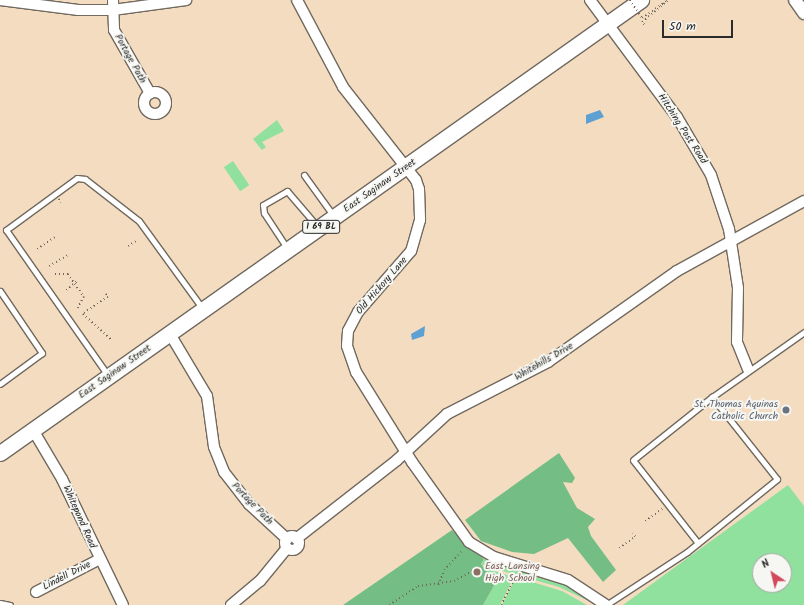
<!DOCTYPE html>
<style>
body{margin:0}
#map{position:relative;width:804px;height:605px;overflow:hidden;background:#f4dcc0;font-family:Kalam,sans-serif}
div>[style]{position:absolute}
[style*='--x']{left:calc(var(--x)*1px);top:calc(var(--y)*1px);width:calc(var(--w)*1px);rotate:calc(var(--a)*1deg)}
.green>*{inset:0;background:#90e09e;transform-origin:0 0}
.forest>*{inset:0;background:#74be85}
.water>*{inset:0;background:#5ea0d2}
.path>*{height:1.5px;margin-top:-0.75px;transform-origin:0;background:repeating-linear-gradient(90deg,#71695f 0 1px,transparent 0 4px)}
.roads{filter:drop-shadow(1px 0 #71695f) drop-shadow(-1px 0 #71695f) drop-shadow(0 1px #71695f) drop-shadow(0 -1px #71695f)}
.service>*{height:5px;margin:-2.5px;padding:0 2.5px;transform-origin:2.5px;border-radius:2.5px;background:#fff}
.minor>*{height:10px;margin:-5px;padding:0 5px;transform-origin:5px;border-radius:5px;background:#fff}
.minor>.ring{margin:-5px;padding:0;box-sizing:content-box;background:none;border:10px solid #fff;border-radius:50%}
.tertiary>*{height:12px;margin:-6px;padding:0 6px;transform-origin:6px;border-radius:6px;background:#fff}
.primary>*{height:15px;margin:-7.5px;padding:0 7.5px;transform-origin:7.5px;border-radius:7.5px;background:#fff}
.path-bridge>*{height:1.5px;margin-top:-0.75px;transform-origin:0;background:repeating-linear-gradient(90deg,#71695f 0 1px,transparent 0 4px)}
.dots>*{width:11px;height:11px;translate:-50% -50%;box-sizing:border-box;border:2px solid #f6f6f2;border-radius:50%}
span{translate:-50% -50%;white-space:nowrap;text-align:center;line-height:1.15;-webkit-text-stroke:4px #f6f6f2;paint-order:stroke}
.shield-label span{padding:1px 3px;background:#f6f6f2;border:1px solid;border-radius:3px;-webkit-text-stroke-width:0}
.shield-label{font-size:9px;color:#2b2b2b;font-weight:700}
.street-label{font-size:10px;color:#2b2b2b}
.worship-label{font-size:10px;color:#5b616d}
.right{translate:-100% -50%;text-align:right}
.education-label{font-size:10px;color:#785e54}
.left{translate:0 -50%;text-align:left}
.north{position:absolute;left:752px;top:553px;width:40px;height:40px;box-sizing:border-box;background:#f6f6f2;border:1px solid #a5a5a2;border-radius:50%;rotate:325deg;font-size:11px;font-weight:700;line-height:16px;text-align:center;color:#2b2b2b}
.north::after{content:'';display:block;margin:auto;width:14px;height:18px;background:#d1495b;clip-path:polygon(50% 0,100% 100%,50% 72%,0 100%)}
.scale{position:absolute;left:662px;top:20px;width:71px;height:18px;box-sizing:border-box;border:2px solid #2b2b2b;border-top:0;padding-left:5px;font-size:12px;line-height:14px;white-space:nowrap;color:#2b2b2b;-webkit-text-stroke:3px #f6f6f2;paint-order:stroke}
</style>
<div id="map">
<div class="green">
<div style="clip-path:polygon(277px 120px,284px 131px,262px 142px,266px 147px,262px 150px,253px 139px)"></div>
<div style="left:233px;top:161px;width:29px;height:11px;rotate:56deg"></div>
<div style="clip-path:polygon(evenodd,788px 485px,804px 506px,804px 605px,623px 605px,788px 485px,760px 561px,784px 561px,784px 585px,760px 585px,760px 561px)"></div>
<div style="clip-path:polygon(484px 559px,564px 584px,597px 605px,559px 587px,485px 566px,481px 564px)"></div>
<div style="clip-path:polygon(484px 568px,514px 577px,500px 605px,483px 605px,496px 582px)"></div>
<div style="clip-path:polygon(516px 577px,562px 591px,587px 605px,502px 605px)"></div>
</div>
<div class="forest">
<div style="clip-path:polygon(559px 453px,575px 478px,572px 483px,563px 482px,577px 508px,595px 519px,588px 527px,591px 536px,616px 570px,603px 582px,568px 538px,534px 554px,512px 552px,481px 541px,465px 520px)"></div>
<div style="clip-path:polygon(452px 530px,484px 559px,481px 564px,496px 582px,483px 605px,343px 605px)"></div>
</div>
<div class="water">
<div style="clip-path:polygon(600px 110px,604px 117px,586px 124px,586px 115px)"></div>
<div style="clip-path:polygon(425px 326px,424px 336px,412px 340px,411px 334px)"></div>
</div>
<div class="path">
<div style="--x:644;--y:25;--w:4;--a:-124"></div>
<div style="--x:642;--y:22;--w:34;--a:-40"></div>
<div style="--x:59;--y:199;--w:4;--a:63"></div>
<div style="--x:128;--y:246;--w:9;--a:-32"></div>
<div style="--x:37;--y:249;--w:22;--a:-34"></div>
<div style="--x:49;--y:266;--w:22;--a:-30"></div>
<div style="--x:55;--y:274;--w:13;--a:0"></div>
<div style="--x:68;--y:274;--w:28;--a:55"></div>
<div style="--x:84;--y:297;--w:13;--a:119"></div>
<div style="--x:66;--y:290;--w:14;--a:-39"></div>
<div style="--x:106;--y:294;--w:4;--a:56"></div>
<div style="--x:108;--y:297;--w:30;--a:146"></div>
<div style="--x:83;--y:314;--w:40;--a:42"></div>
<div style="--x:645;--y:521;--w:21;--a:-35"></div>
<div style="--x:619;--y:548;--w:19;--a:-35"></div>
<div style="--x:635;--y:537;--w:4;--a:-124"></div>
<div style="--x:438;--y:585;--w:16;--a:-68"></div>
<div style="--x:444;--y:570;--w:25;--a:-47"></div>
<div style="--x:389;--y:605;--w:35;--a:-33"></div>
<div style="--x:418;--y:586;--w:36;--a:-8"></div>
<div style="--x:454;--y:581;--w:32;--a:-28"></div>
<div style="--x:501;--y:605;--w:33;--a:-63"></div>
</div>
<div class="roads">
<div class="service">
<div style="--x:304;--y:175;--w:49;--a:54.1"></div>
<div style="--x:287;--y:248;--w:42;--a:-123.3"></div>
<div style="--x:264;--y:213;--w:8;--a:-97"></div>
<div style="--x:263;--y:205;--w:28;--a:-30"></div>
<div style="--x:287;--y:191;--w:46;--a:49.4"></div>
<div style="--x:0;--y:291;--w:75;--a:55.9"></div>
<div style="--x:42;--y:353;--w:52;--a:143.6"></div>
<div style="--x:107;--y:374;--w:176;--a:-125"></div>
<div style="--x:6;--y:230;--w:88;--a:-36.2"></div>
<div style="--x:77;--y:178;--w:8;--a:7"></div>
<div style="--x:85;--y:179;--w:68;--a:37.9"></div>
<div style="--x:139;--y:221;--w:109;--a:54"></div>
<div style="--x:698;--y:543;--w:105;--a:-128.1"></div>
<div style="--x:633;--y:460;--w:101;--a:-38.6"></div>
<div style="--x:0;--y:603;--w:10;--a:11"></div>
<div style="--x:606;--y:605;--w:97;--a:-33.2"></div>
<div style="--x:687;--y:552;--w:116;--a:-39"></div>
<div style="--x:777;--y:479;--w:105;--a:-128.4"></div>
<div style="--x:712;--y:397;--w:113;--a:-35.2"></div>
</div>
<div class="minor">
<div style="--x:0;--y:0;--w:79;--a:7.3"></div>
<div style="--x:78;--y:10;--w:35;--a:0"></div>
<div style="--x:113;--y:10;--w:74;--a:-7.8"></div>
<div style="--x:113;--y:0;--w:30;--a:88"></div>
<div style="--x:114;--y:30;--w:73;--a:60.3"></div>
<div style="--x:297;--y:0;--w:98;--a:62.1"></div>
<div style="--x:343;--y:87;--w:118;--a:51.9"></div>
<div style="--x:416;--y:180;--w:9;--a:72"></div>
<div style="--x:419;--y:189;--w:31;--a:88"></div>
<div style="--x:420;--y:220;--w:32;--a:106"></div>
<div style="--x:411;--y:251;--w:81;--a:131"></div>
<div style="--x:358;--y:312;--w:21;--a:118"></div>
<div style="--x:348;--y:331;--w:15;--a:94"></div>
<div style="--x:347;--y:346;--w:28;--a:71"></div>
<div style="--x:356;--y:372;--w:106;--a:58.1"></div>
<div style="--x:412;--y:462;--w:98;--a:54.5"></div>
<div style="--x:469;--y:542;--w:29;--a:31"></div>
<div style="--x:494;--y:557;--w:77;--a:17.3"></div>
<div style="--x:568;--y:580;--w:45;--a:33.3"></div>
<div style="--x:590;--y:0;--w:146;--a:53.4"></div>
<div style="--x:677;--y:117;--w:67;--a:59.6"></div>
<div style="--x:711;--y:175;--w:57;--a:71.6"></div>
<div style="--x:729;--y:229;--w:60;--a:81.3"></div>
<div style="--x:738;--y:288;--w:54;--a:91.1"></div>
<div style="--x:737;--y:342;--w:29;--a:68"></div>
<div class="ring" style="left:144px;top:92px;width:12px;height:12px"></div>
<div style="--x:170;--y:334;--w:72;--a:59.2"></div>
<div style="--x:207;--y:396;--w:51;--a:82.2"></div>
<div style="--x:214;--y:447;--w:27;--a:68"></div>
<div style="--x:224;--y:472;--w:41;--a:52"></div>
<div style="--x:249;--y:504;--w:52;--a:42.6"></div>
<div style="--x:33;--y:430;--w:57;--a:59.4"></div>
<div style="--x:62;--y:479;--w:140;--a:64.2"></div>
<div class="ring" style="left:285px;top:536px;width:4px;height:4px"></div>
<div style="--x:296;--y:539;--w:128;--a:-38"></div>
<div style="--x:397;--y:460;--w:68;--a:-42.6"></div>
<div style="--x:447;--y:414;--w:114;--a:-27.2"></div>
<div style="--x:548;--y:362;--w:158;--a:-35.2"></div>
<div style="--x:677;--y:271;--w:145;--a:-28.9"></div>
<div style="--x:36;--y:592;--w:70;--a:-27.3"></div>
<div style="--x:231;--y:605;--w:38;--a:-40"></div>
<div style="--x:260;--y:581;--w:43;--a:-50.7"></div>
</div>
<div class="tertiary">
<div style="--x:795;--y:0;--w:16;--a:55"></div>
</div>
<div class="primary">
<div style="--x:0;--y:453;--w:785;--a:-35.25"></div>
</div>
</div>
<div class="path-bridge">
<div style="--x:630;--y:0;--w:22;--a:56"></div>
<div style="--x:642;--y:18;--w:32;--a:-35"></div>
</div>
<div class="dots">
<div style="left:786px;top:410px;background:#6b7280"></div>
<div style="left:477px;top:572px;background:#8d6e63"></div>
</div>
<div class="shield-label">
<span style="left:321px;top:227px">I 69 BL</span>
</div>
<div class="street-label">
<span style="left:130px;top:59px;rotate:61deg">Portage Path</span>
<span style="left:682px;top:129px;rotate:57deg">Hitching Post Road</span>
<span style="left:380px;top:186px;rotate:-35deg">East Saginaw Street</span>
<span style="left:382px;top:286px;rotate:-49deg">Old Hickory Lane</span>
<span style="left:544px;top:362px;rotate:-30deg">Whitehills Drive</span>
<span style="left:115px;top:372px;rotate:-35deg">East Saginaw Street</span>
<span style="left:252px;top:504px;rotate:46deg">Portage Path</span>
<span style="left:79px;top:517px;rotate:66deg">Whitepond Road</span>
<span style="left:67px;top:576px;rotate:-27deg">Lindell Drive</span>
</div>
<div class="worship-label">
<span class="right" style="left:778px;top:410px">St. Thomas Aquinas<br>Catholic Church</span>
</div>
<div class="education-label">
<span class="left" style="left:485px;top:572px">East Lansing<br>High School</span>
</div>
<div class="north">N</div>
<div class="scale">50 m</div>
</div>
